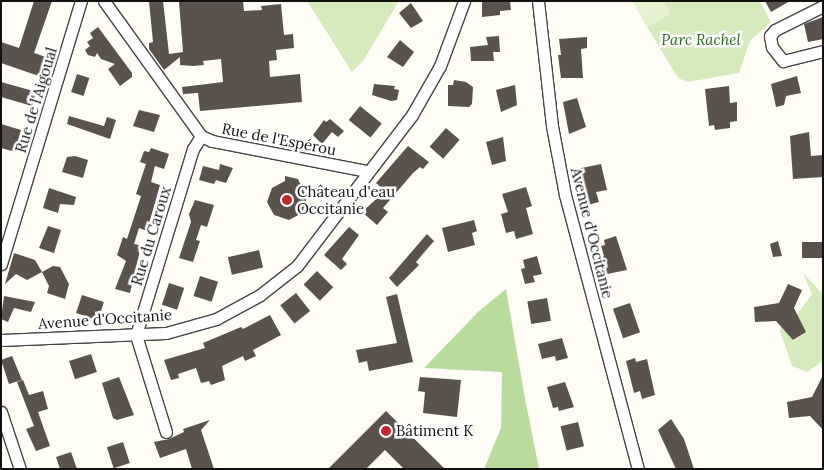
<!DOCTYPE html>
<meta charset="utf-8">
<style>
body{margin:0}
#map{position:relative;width:824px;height:470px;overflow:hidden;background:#fffdf5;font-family:Lora,serif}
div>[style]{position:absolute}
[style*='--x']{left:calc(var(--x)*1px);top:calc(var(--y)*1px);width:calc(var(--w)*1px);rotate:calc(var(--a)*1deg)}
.green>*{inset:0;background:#d5ebbd}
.forest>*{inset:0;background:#b9dc9c}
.pitch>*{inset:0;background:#e6f2cf}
.building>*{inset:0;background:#5a524d;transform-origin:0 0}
.roads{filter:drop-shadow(1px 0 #444) drop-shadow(-1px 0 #444) drop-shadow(0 1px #444) drop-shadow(0 -1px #444)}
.minor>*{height:11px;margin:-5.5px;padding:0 5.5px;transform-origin:5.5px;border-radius:5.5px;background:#fff}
.dots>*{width:14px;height:14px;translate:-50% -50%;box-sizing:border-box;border:2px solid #fff;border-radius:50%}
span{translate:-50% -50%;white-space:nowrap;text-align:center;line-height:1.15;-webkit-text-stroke:5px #fff;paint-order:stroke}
.park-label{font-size:15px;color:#2f6b1f;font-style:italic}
.street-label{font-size:15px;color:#111}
.poi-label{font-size:15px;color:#111}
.left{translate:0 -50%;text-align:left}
.frame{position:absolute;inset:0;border:2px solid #111;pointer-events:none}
</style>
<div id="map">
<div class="green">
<div style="clip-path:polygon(307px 1px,399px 1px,363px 61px,352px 72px)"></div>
<div style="clip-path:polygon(663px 1px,760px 1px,771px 22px,750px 41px,739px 73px,688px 82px,678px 78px,647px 27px,670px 14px)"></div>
<div style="clip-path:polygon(803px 273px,823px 294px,823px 361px,807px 372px,792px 366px,780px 331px,782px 325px,793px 341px,806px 332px,796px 316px,812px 294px)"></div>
</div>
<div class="forest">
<div style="clip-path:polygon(506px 289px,524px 393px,539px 469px,484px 469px,501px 428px,502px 372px,424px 368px,478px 312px)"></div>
</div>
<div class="pitch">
<div style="clip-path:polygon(632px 1px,663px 1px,670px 14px,647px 27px)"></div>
</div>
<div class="building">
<div style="clip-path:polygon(34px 1px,52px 1px,34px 53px,46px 57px,39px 76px,1px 63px,1px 42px,19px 48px)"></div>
<div style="clip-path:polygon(149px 1px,163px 1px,169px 54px,183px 52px,179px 2px,243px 1px,244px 11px,262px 10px,261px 6px,281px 4px,284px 35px,293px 34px,294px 48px,276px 50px,277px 60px,269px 61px,270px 77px,300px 74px,302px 102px,200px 111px,198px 93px,183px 94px,182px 87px,223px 82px,221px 59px,203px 61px,204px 65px,193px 66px,180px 65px,180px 57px,164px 70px,149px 49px,149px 43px,153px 42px)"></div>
<div style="clip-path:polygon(482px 1px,510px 1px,511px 10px,500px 11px,500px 15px,482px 17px)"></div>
<div style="clip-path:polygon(765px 1px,790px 1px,771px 12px)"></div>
<div style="clip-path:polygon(411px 3px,423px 21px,411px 28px,399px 13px)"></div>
<div style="clip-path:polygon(823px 17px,823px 39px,808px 42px,804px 24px)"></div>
<div style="clip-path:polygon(98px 27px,132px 73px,132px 77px,120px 86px,108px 69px,115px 64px,101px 59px,97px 53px,95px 57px,88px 55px,85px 50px,90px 46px,87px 42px,93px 38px,90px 33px)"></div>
<div style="clip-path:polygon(499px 36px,500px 52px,493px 52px,494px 61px,471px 61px,470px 47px,488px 45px,486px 37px)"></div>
<div style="clip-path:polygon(587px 37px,587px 48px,581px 49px,583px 78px,561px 78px,558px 55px,561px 55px,559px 39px)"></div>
<div style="clip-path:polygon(400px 40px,414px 52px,403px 67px,387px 57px)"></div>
<div style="left:77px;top:74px;width:13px;height:19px;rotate:18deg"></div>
<div style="clip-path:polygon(797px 76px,801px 93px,786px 96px,784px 105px,776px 107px,771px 84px)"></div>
<div style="clip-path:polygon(454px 80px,466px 82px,473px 87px,472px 104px,469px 107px,448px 106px,448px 85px,453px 85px)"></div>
<div style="clip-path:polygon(1px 82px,37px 92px,32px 106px,1px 97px)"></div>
<div style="clip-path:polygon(374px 84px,395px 86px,394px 89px,399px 90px,397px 100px,391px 101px,372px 95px)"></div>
<div style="clip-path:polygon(515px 85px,517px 105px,501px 112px,496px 90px)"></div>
<div style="clip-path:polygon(729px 86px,730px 103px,737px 102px,737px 121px,730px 122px,730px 128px,715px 130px,714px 125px,709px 126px,705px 89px)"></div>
<div style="clip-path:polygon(577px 98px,586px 127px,569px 134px,563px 102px)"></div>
<div style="left:360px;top:106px;width:28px;height:18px;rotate:39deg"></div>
<div style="clip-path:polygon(139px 110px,160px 115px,154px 132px,133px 126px)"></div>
<div style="clip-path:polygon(69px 116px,104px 126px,107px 117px,116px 120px,110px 139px,67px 124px)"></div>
<div style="clip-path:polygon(330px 119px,344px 131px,338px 137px,332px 132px,322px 144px,313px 135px,324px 120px,326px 122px)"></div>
<div style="clip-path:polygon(1px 124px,21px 130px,15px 152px,1px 148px)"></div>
<div style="left:446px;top:128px;width:18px;height:25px;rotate:41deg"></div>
<div style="clip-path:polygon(809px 132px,811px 156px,823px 155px,823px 177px,793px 179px,790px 136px)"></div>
<div style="clip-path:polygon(503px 137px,506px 161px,492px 165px,486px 142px)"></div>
<div style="clip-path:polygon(408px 146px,429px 162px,423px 169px,420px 167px,413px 173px,383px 208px,388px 212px,377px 225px,362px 212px,385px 191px,376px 183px)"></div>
<div style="clip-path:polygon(151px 148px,169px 154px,164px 169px,155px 166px,151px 182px,160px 185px,147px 231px,139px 228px,134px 244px,139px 245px,139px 255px,130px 293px,115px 289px,126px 261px,117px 255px,123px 237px,127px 239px,141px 196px,136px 194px,146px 164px,140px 162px,144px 151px,149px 152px)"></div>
<div style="clip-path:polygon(75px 156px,88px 160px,83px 178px,62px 172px,67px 157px)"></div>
<div style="clip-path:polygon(220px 164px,233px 168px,226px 183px,216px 180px,214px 184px,199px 180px,203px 166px,219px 170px)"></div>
<div style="clip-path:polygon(601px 164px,607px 190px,596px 192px,599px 202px,584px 206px,577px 169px)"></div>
<div style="clip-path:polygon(285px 176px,298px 179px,307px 198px,302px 213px,289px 220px,274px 215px,267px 202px,272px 188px,285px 181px)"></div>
<div style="clip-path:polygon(526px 187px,532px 206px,526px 208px,533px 234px,516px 239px,514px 231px,506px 233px,501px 214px,508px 212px,502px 194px)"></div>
<div style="clip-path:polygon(49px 188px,76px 197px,74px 205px,60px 204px,58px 213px,43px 208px)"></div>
<div style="clip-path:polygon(195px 200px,214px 205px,207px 227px,201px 225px,196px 240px,200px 241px,193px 262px,179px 258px,191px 222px,189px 214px)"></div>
<div style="clip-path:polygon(474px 220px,477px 231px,472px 233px,475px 245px,448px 252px,442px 228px)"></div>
<div style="clip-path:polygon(48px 226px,61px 230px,54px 253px,39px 248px)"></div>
<div style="clip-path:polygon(349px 227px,359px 235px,342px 259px,347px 264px,341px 270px,324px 255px)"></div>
<div style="clip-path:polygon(427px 234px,434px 241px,416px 262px,419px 265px,397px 287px,389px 278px)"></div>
<div style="clip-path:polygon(616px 236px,627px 270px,602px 275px,597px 258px,604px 256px,601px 246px,605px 245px,604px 240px)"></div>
<div style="clip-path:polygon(778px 241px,782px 256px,773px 257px,770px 244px)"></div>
<div style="left:823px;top:242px;width:16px;height:21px;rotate:90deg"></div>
<div style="left:259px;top:250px;width:18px;height:32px;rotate:77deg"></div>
<div style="clip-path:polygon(14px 253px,35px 260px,42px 272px,27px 280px,16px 274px,5px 284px)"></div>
<div style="clip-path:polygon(537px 256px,542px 274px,533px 276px,535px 282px,525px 284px,521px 269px,525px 268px,523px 260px)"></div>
<div style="clip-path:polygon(53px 266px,60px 267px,69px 284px,65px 299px,47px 293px,49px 286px,42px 272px)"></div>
<div style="left:317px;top:271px;width:23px;height:19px;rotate:45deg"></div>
<div style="left:200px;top:276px;width:19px;height:21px;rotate:18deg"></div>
<div style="left:169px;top:283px;width:16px;height:23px;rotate:18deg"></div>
<div style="clip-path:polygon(788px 284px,802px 290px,794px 308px,806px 332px,793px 340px,776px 321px,755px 322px,754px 307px,779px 303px)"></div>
<div style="left:296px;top:293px;width:23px;height:20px;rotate:52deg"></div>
<div style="clip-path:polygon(397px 294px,413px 362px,369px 371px,367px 361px,359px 363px,356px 350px,397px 343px,386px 297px)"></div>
<div style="left:82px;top:295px;width:23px;height:19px;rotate:18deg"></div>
<div style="clip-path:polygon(4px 296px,35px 302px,31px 312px,14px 308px,8px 322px,1px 319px)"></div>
<div style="left:547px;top:298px;width:23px;height:20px;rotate:80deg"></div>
<div style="left:630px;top:303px;width:31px;height:18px;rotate:71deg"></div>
<div style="clip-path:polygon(270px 315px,281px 335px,253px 350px,256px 356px,245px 361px,243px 356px,222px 366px,225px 380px,211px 385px,209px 381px,201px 383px,196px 368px,178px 374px,179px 378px,171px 380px,164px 360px,205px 348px,203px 343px,241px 327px,243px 329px)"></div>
<div style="clip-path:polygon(562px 338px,568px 358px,556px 361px,555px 356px,542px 359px,538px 344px)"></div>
<div style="left:91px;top:354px;width:19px;height:23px;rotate:72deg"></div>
<div style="clip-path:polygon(12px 356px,22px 380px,9px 384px,1px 360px)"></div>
<div style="clip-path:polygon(635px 358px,636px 362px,647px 359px,655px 395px,642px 399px,640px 391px,634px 393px,626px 361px)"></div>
<div style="clip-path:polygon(823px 375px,823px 430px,810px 416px,789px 418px,787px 402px,812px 397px)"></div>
<div style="clip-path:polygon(119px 377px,134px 415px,117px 420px,113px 418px,102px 383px)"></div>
<div style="clip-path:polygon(420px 377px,461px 380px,457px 417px,423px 413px,425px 392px,418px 391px)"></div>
<div style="clip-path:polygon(23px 380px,29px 395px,43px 391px,48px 409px,38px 412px,50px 446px,36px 451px,26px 429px,34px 426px,17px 382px)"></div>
<div style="clip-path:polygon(565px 382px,574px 407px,559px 411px,558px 407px,553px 408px,547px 387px)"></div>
<div style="clip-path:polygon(386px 411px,445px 469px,404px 469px,385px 450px,366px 469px,328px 469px)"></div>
<div style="clip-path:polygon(671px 419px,684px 439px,694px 469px,676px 469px,658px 430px)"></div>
<div style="clip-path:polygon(210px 420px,201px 430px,214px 469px,192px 469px,186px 449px,160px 458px,154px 442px,169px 439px,184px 432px,183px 429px)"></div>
<div style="left:578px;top:422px;width:25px;height:18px;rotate:76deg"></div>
<div style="left:123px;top:442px;width:22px;height:17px;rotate:72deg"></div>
<div style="clip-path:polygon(71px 452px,77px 469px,60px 469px,56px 457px)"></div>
</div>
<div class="roads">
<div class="minor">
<div style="--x:104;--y:1;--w:166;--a:54.3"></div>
<div style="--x:201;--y:136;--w:12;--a:24"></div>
<div style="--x:212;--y:141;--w:158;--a:11"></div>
<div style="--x:538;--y:1;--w:126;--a:83.6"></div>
<div style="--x:552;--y:126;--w:70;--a:79.3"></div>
<div style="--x:565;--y:195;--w:284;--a:75.1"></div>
<div style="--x:823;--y:6;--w:54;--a:153.4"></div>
<div style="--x:775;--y:30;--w:8;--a:130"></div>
<div style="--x:770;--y:36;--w:11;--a:80"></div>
<div style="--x:772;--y:47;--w:18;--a:52"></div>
<div style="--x:783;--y:61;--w:41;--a:-14"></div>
<div style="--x:1;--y:264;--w:275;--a:-73.1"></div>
<div style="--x:1;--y:340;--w:165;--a:-2.4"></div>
<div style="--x:166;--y:333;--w:52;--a:-15.6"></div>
<div style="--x:216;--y:319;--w:50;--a:-28.6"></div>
<div style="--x:260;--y:295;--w:47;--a:-38.1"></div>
<div style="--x:297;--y:266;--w:190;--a:-52.7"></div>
<div style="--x:412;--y:115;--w:56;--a:-60.3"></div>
<div style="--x:440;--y:66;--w:69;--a:-69.7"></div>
<div style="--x:1;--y:412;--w:60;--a:71.6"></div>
<div style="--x:166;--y:432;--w:102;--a:-107.2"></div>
<div style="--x:136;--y:335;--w:195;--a:-73"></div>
<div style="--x:193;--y:149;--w:15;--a:-58"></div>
</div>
</div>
<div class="dots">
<div style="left:287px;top:200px;background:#c4262e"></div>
<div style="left:386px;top:431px;background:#c4262e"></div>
</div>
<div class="park-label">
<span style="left:701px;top:40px">Parc Rachel</span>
</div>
<div class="street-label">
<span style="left:36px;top:100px;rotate:-73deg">Rue de l'Aigoual</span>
<span style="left:279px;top:139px;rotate:11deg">Rue de l'Espérou</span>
<span style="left:592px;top:233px;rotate:76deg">Avenue d'Occitanie</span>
<span style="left:151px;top:236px;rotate:-73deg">Rue du Caroux</span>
<span style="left:105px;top:319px;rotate:-4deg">Avenue d'Occitanie</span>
</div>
<div class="poi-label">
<span class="left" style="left:297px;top:200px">Château d'eau<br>Occitanie</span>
<span class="left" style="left:396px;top:431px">Bâtiment K</span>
</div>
<div class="frame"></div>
</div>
